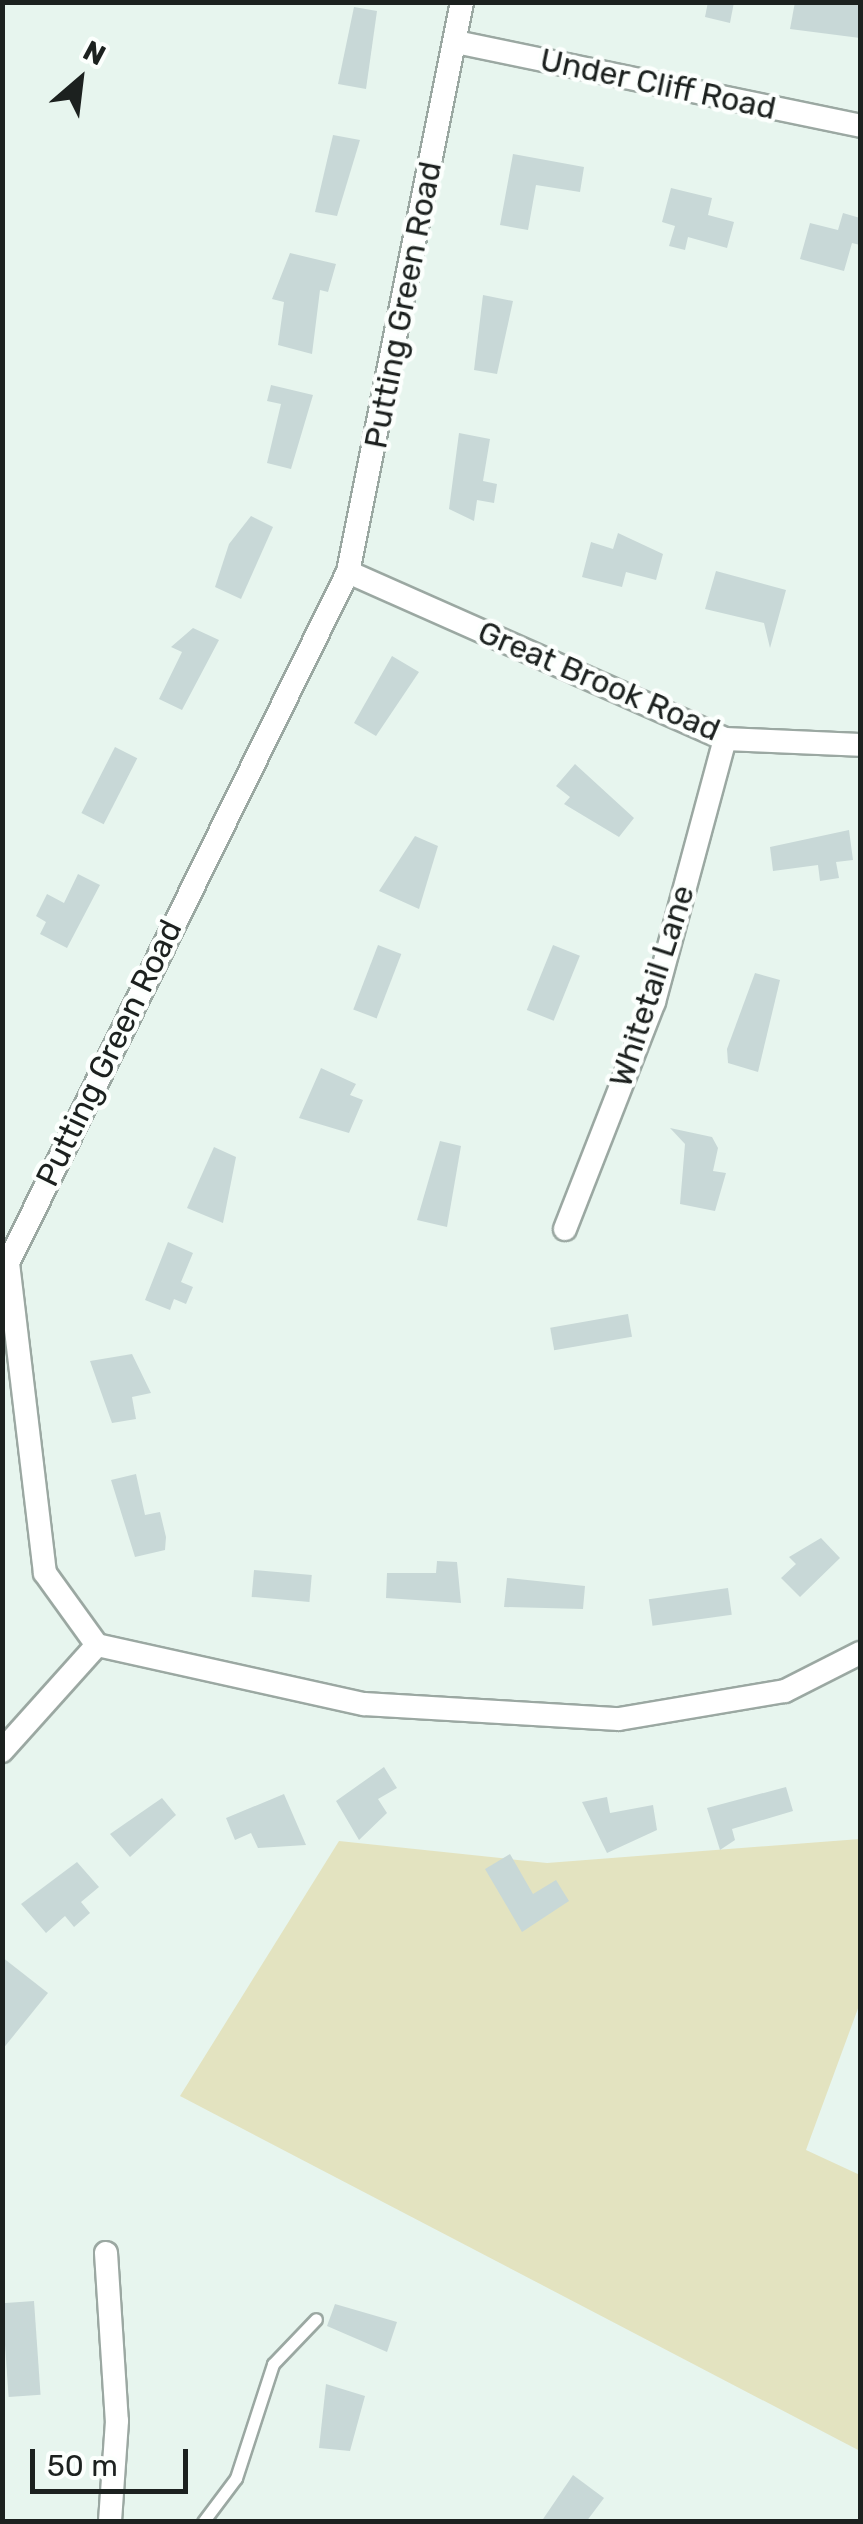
<!DOCTYPE html>
<style>
body{margin:0}
#map{position:relative;width:863px;height:2524px;overflow:hidden;background:#e7f5ee;font-family:Rubik,sans-serif}
div>[style]{position:absolute}
[style*='--x']{left:calc(var(--x)*1px);top:calc(var(--y)*1px);width:calc(var(--w)*1px);rotate:calc(var(--a)*1deg)}
.green>*{inset:0;background:#e3e3c0}
.building>*{inset:0;background:#c8d8d7;transform-origin:0 0}
.roads{filter:drop-shadow(2px 0 #9ba8a2) drop-shadow(-2px 0 #9ba8a2) drop-shadow(0 2px #9ba8a2) drop-shadow(0 -2px #9ba8a2)}
.lane>*{height:11px;margin:-5.5px;padding:0 5.5px;transform-origin:5.5px;border-radius:5.5px;background:#fff}
.street>*{height:22px;margin:-11px;padding:0 11px;transform-origin:11px;border-radius:11px;background:#fff}
span{translate:-50% -50%;white-space:nowrap;text-align:center;line-height:1.15;-webkit-text-stroke:9px #fcfffd;paint-order:stroke}
.street-label{font-size:32px;color:#1c211f}
.frame{position:absolute;inset:0;border:5px solid #1c211f;pointer-events:none}
.north{position:absolute;left:30px;top:30px;width:100px;height:100px;-webkit-text-stroke:8px #fcfffd;paint-order:stroke;rotate:28deg;font-size:28px;font-weight:700;line-height:40px;text-align:center;color:#1c211f}
.north::after{content:'';display:block;margin:auto;width:35px;height:45px;background:#1c211f;clip-path:polygon(50% 0,100% 100%,50% 72%,0 100%)}
.scale{position:absolute;left:30px;top:2449px;width:158px;height:45px;box-sizing:border-box;border:5px solid #1c211f;border-top:0;padding-left:12px;font-size:30px;line-height:35px;white-space:nowrap;color:#1c211f;-webkit-text-stroke:8px #fcfffd;paint-order:stroke}
</style>
<div id="map">
<div class="green">
<div style="clip-path:polygon(860px 1839px,860px 2003px,806px 2150px,860px 2175px,860px 2451px,180px 2096px,339px 1841px,547px 1863px)"></div>
</div>
<div class="building">
<div style="clip-path:polygon(708px 2px,734px 2px,730px 23px,705px 17px)"></div>
<div style="clip-path:polygon(795px 2px,860px 4px,860px 38px,790px 29px)"></div>
<div style="clip-path:polygon(354px 7px,377px 11px,366px 89px,338px 84px)"></div>
<div style="clip-path:polygon(333px 135px,360px 140px,337px 216px,315px 212px)"></div>
<div style="clip-path:polygon(513px 154px,584px 167px,580px 192px,536px 185px,528px 230px,500px 225px)"></div>
<div style="clip-path:polygon(671px 188px,712px 198px,708px 215px,734px 222px,727px 248px,688px 237px,685px 250px,669px 246px,675px 226px,662px 222px)"></div>
<div style="clip-path:polygon(843px 213px,860px 218px,860px 245px,852px 243px,844px 271px,800px 259px,810px 223px,838px 230px)"></div>
<div style="clip-path:polygon(290px 253px,336px 264px,328px 292px,320px 290px,312px 354px,278px 345px,284px 302px,272px 299px)"></div>
<div style="clip-path:polygon(483px 295px,513px 301px,497px 374px,474px 370px)"></div>
<div style="clip-path:polygon(271px 385px,313px 395px,291px 469px,267px 463px,281px 404px,267px 401px)"></div>
<div style="clip-path:polygon(459px 433px,490px 439px,483px 481px,497px 484px,494px 503px,477px 500px,474px 521px,449px 509px)"></div>
<div style="clip-path:polygon(251px 516px,273px 527px,241px 599px,215px 587px,229px 544px)"></div>
<div style="clip-path:polygon(618px 533px,663px 554px,656px 580px,626px 572px,622px 587px,582px 577px,591px 542px,613px 549px)"></div>
<div style="clip-path:polygon(716px 571px,786px 590px,770px 648px,764px 623px,705px 609px)"></div>
<div style="clip-path:polygon(193px 628px,219px 640px,182px 710px,159px 699px,182px 652px,171px 647px)"></div>
<div style="clip-path:polygon(392px 656px,419px 672px,376px 736px,354px 723px)"></div>
<div style="left:115px;top:747px;width:25px;height:74px;rotate:27deg"></div>
<div style="clip-path:polygon(575px 764px,634px 818px,619px 837px,564px 804px,570px 797px,556px 786px)"></div>
<div style="clip-path:polygon(849px 830px,853px 860px,836px 862px,839px 878px,820px 881px,818px 865px,773px 871px,770px 847px)"></div>
<div style="clip-path:polygon(415px 836px,438px 846px,419px 909px,379px 891px)"></div>
<div style="clip-path:polygon(78px 874px,100px 885px,67px 948px,40px 934px,46px 922px,36px 916px,47px 894px,64px 903px)"></div>
<div style="left:378px;top:945px;width:25px;height:69px;rotate:21deg"></div>
<div style="left:553px;top:945px;width:29px;height:70px;rotate:22deg"></div>
<div style="clip-path:polygon(755px 973px,780px 980px,758px 1072px,728px 1063px,727px 1049px)"></div>
<div style="clip-path:polygon(321px 1068px,356px 1084px,350px 1095px,363px 1100px,349px 1133px,299px 1118px)"></div>
<div style="clip-path:polygon(670px 1128px,712px 1137px,718px 1148px,713px 1171px,726px 1173px,715px 1211px,680px 1204px,685px 1144px)"></div>
<div style="clip-path:polygon(440px 1141px,461px 1146px,447px 1227px,417px 1220px)"></div>
<div style="clip-path:polygon(214px 1147px,236px 1157px,223px 1223px,187px 1208px)"></div>
<div style="clip-path:polygon(168px 1242px,193px 1253px,181px 1282px,193px 1287px,186px 1304px,174px 1299px,170px 1310px,145px 1300px)"></div>
<div style="left:628px;top:1314px;width:23px;height:79px;rotate:80deg"></div>
<div style="clip-path:polygon(132px 1354px,151px 1393px,132px 1397px,136px 1419px,112px 1423px,90px 1361px)"></div>
<div style="clip-path:polygon(136px 1474px,145px 1515px,160px 1512px,166px 1537px,165px 1550px,135px 1557px,111px 1480px)"></div>
<div style="clip-path:polygon(821px 1538px,840px 1558px,800px 1597px,781px 1578px,796px 1564px,789px 1557px)"></div>
<div style="clip-path:polygon(437px 1561px,457px 1562px,461px 1603px,386px 1598px,387px 1573px,436px 1573px)"></div>
<div style="left:254px;top:1570px;width:58px;height:27px;rotate:5deg"></div>
<div style="clip-path:polygon(507px 1578px,585px 1586px,583px 1609px,504px 1607px)"></div>
<div style="left:728px;top:1588px;width:27px;height:80px;rotate:82deg"></div>
<div style="clip-path:polygon(384px 1767px,397px 1788px,378px 1799px,387px 1813px,359px 1840px,336px 1801px)"></div>
<div style="clip-path:polygon(786px 1787px,793px 1811px,732px 1829px,735px 1840px,720px 1850px,707px 1808px)"></div>
<div style="clip-path:polygon(284px 1794px,306px 1845px,258px 1848px,251px 1833px,235px 1840px,226px 1818px)"></div>
<div style="clip-path:polygon(607px 1797px,610px 1813px,653px 1805px,657px 1830px,607px 1853px,582px 1802px)"></div>
<div style="clip-path:polygon(162px 1798px,176px 1815px,130px 1857px,110px 1834px)"></div>
<div style="clip-path:polygon(510px 1854px,533px 1894px,556px 1880px,569px 1901px,522px 1932px,485px 1869px)"></div>
<div style="clip-path:polygon(77px 1862px,99px 1887px,81px 1902px,90px 1913px,74px 1927px,65px 1916px,46px 1933px,21px 1904px)"></div>
<div style="clip-path:polygon(2px 1957px,48px 1993px,2px 2050px)"></div>
<div style="left:34px;top:2301px;width:94px;height:32px;rotate:86deg"></div>
<div style="clip-path:polygon(335px 2304px,397px 2322px,387px 2352px,327px 2326px)"></div>
<div style="clip-path:polygon(326px 2384px,365px 2396px,350px 2451px,319px 2448px)"></div>
<div style="clip-path:polygon(573px 2475px,604px 2498px,586px 2522px,541px 2522px)"></div>
</div>
<div class="roads">
<div class="lane">
<div style="--x:203;--y:2522;--w:55;--a:-53.1"></div>
<div style="--x:236;--y:2478;--w:120;--a:-72"></div>
<div style="--x:273;--y:2364;--w:62;--a:-46.3"></div>
</div>
<div class="street">
<div style="--x:462;--y:2;--w:581;--a:101.31"></div>
<div style="--x:348;--y:572;--w:770;--a:116.2"></div>
<div style="--x:8;--y:1263;--w:312;--a:83.2"></div>
<div style="--x:45;--y:1573;--w:89;--a:54.2"></div>
<div style="--x:97;--y:1645;--w:273;--a:12.5"></div>
<div style="--x:364;--y:1704;--w:255;--a:3.4"></div>
<div style="--x:619;--y:1719;--w:168;--a:-9.6"></div>
<div style="--x:785;--y:1691;--w:84;--a:-26.9"></div>
<div style="--x:456;--y:42;--w:413;--a:11.7"></div>
<div style="--x:348;--y:572;--w:412;--a:23.9"></div>
<div style="--x:725;--y:739;--w:135;--a:2.5"></div>
<div style="--x:565;--y:1229;--w:244;--a:-68.6"></div>
<div style="--x:654;--y:1002;--w:272;--a:-74.9"></div>
<div style="--x:2;--y:1751;--w:142;--a:-48.1"></div>
<div style="--x:106;--y:2253;--w:168;--a:86.3"></div>
<div style="--x:117;--y:2421;--w:101;--a:94"></div>
</div>
</div>
<div class="street-label">
<span style="left:658px;top:84px;rotate:12deg">Under Cliff Road</span>
<span style="left:403px;top:305px;rotate:-79deg">Putting Green Road</span>
<span style="left:599px;top:681px;rotate:23deg">Great Brook Road</span>
<span style="left:652px;top:986px;rotate:-72deg">Whitetail Lane</span>
<span style="left:109px;top:1053px;rotate:-64deg">Putting Green Road</span>
</div>
<div class="frame"></div>
<div class="north">N</div>
<div class="scale">50 m</div>
</div>
